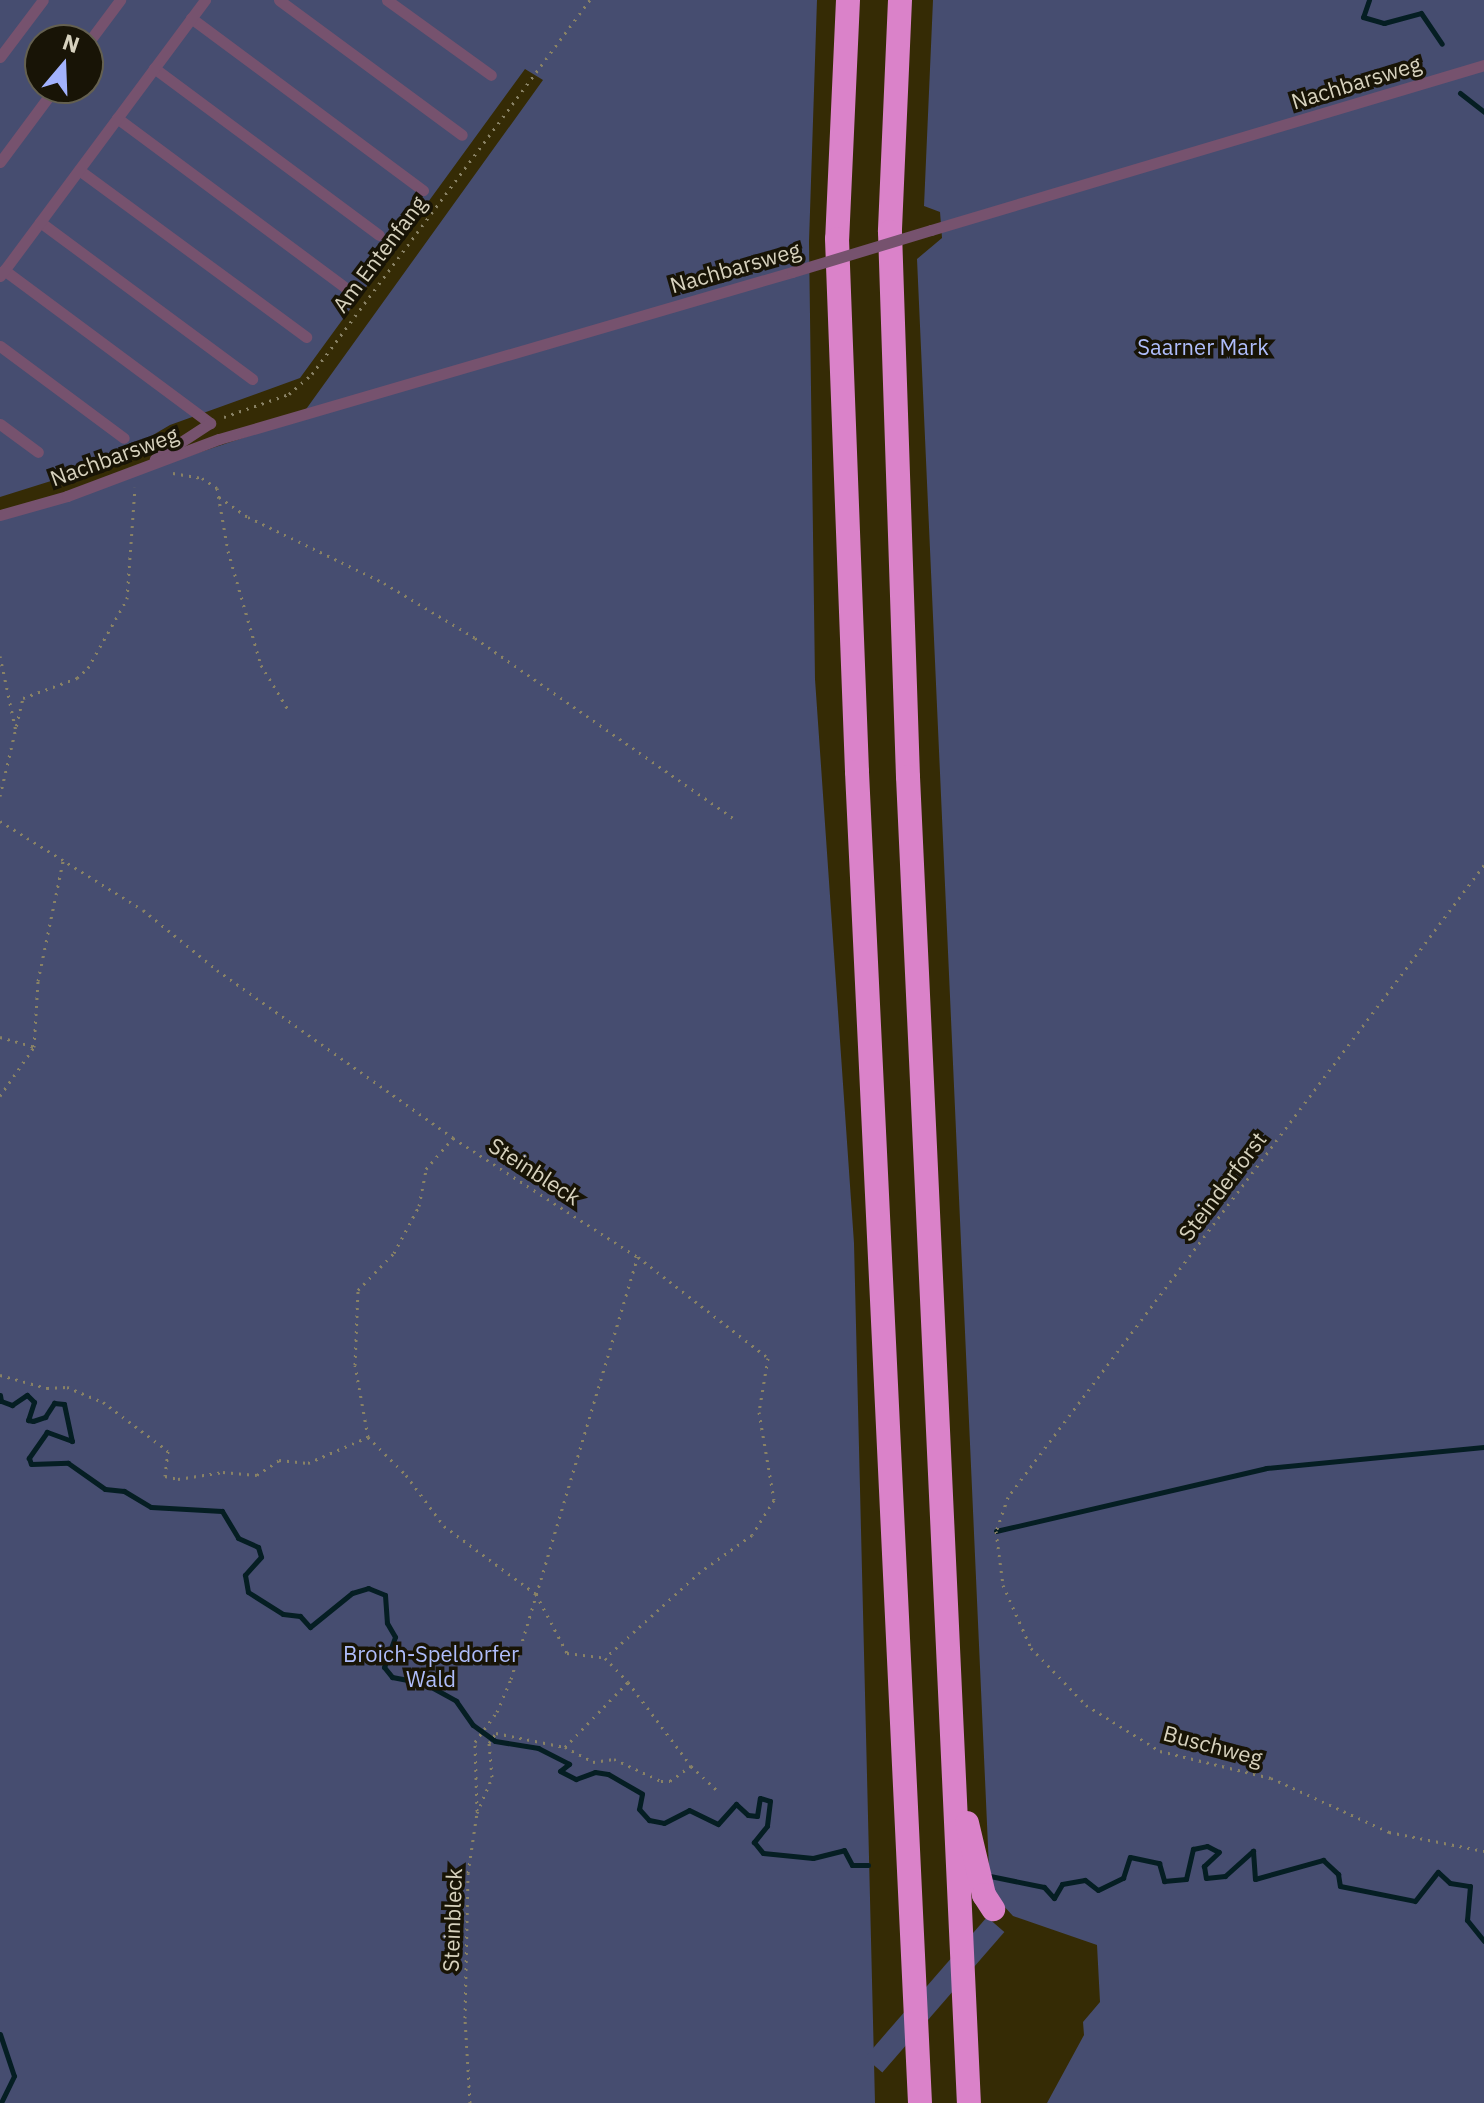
<!DOCTYPE html>
<style>
body{margin:0}
#map{position:relative;width:1484px;height:2103px;overflow:hidden;background:#352b05;font-family:"IBM Plex Sans",sans-serif}
div>[style]{position:absolute}
[style*='--x']{left:calc(var(--x)*1px);top:calc(var(--y)*1px);width:calc(var(--w)*1px);rotate:calc(var(--a)*1deg)}
.green>*{inset:0;background:#464d70;transform-origin:0 0}
.stream>*{height:5px;margin:-2.5px;padding:0 2.5px;transform-origin:2.5px;border-radius:2.5px;background:#051e23}
.path>*{height:3px;margin-top:-1.5px;transform-origin:0;background:repeating-linear-gradient(90deg,#898265 0 2px,transparent 0 8px)}
.service>*{height:11px;margin:-5.5px;padding:0 5.5px;transform-origin:5.5px;border-radius:5.5px;background:#76526e}
.motorway>*{height:24px;margin:-12px;padding:0 12px;transform-origin:12px;border-radius:12px;background:#da82c9}
.service-bridge>*{height:11px;margin:-5.5px;padding:0 5.5px;transform-origin:5.5px;border-radius:5.5px;background:#76526e}
span{translate:-50% -50%;white-space:nowrap;text-align:center;line-height:1.15;-webkit-text-stroke:7px #181406;paint-order:stroke}
.street-label{font-size:22px;color:#d7d2be}
.park-label{font-size:22px;color:#afbdfa}
.north{position:absolute;left:24px;top:24px;width:80px;height:80px;box-sizing:border-box;background:#181406;border:2px solid #646050;border-radius:50%;rotate:19deg;font-size:22px;font-weight:700;line-height:32px;text-align:center;color:#d7d2be}
.north::after{content:'';display:block;margin:auto;width:28px;height:36px;background:#a2b2fd;clip-path:polygon(50% 0,100% 100%,50% 72%,0 100%)}
</style>
<div id="map">
<div class="green">
<div style="clip-path:polygon(evenodd,0 0,817px 0,809px 242px,815px 679px,854px 1243px,875px 2103px,0 2103px,0 519px,299px 419px,543px 80px,525px 69px,300px 378px,170px 425px,102px 465px,0 497px,0 0,40px 40px,88px 40px,88px 88px,40px 88px,40px 40px)"></div>
<div style="clip-path:polygon(933px 0,1484px 0,1484px 2103px,1047px 2103px,1084px 2035px,1083px 2022px,1100px 2002px,1097px 1945px,1013px 1916px,990px 1891px,917px 259px,942px 238px,940px 212px,924px 206px)"></div>
<div style="left:987px;top:1917px;width:23px;height:186px;rotate:41deg"></div>
</div>
<div class="stream">
<div style="--x:1369;--y:0;--w:18;--a:109"></div>
<div style="--x:1363;--y:17;--w:22;--a:16"></div>
<div style="--x:1384;--y:23;--w:38;--a:-15"></div>
<div style="--x:1421;--y:13;--w:37;--a:56"></div>
<div style="--x:1460;--y:93;--w:31;--a:38"></div>
<div style="--x:0;--y:1395;--w:6;--a:81"></div>
<div style="--x:1;--y:1401;--w:12;--a:20"></div>
<div style="--x:12;--y:1405;--w:18;--a:-34"></div>
<div style="--x:27;--y:1395;--w:10;--a:45"></div>
<div style="--x:34;--y:1402;--w:19;--a:108"></div>
<div style="--x:28;--y:1420;--w:5;--a:11"></div>
<div style="--x:33;--y:1421;--w:13;--a:-18"></div>
<div style="--x:45;--y:1417;--w:17;--a:-57"></div>
<div style="--x:54;--y:1403;--w:10;--a:6"></div>
<div style="--x:64;--y:1404;--w:38;--a:78"></div>
<div style="--x:72;--y:1441;--w:27;--a:-160"></div>
<div style="--x:47;--y:1432;--w:32;--a:125"></div>
<div style="--x:29;--y:1458;--w:6;--a:72"></div>
<div style="--x:31;--y:1464;--w:37;--a:-2"></div>
<div style="--x:68;--y:1463;--w:45;--a:35.1"></div>
<div style="--x:105;--y:1489;--w:19;--a:6"></div>
<div style="--x:124;--y:1491;--w:31;--a:31"></div>
<div style="--x:151;--y:1507;--w:71;--a:3.2"></div>
<div style="--x:222;--y:1511;--w:31;--a:59"></div>
<div style="--x:238;--y:1538;--w:22;--a:24"></div>
<div style="--x:258;--y:1547;--w:10;--a:73"></div>
<div style="--x:261;--y:1557;--w:24;--a:132"></div>
<div style="--x:245;--y:1575;--w:17;--a:80"></div>
<div style="--x:248;--y:1592;--w:41;--a:32.2"></div>
<div style="--x:283;--y:1614;--w:17;--a:7"></div>
<div style="--x:300;--y:1616;--w:15;--a:48"></div>
<div style="--x:310;--y:1627;--w:54;--a:-39"></div>
<div style="--x:352;--y:1593;--w:17;--a:-17"></div>
<div style="--x:368;--y:1588;--w:18;--a:22"></div>
<div style="--x:385;--y:1595;--w:28;--a:86"></div>
<div style="--x:387;--y:1623;--w:16;--a:60"></div>
<div style="--x:395;--y:1637;--w:32;--a:110"></div>
<div style="--x:384;--y:1667;--w:13;--a:51"></div>
<div style="--x:392;--y:1677;--w:33;--a:11"></div>
<div style="--x:424;--y:1683;--w:37;--a:29"></div>
<div style="--x:456;--y:1701;--w:29;--a:55"></div>
<div style="--x:473;--y:1725;--w:27;--a:36"></div>
<div style="--x:495;--y:1741;--w:44;--a:9.2"></div>
<div style="--x:538;--y:1748;--w:35;--a:27"></div>
<div style="--x:569;--y:1764;--w:11;--a:142"></div>
<div style="--x:560;--y:1771;--w:18;--a:27"></div>
<div style="--x:576;--y:1779;--w:20;--a:-20"></div>
<div style="--x:595;--y:1772;--w:13;--a:9"></div>
<div style="--x:608;--y:1774;--w:39;--a:30"></div>
<div style="--x:642;--y:1794;--w:15;--a:101"></div>
<div style="--x:639;--y:1809;--w:15;--a:48"></div>
<div style="--x:649;--y:1820;--w:15;--a:11"></div>
<div style="--x:664;--y:1823;--w:28;--a:-27"></div>
<div style="--x:689;--y:1810;--w:32;--a:26"></div>
<div style="--x:718;--y:1824;--w:27;--a:-48"></div>
<div style="--x:736;--y:1804;--w:16;--a:43"></div>
<div style="--x:748;--y:1815;--w:9;--a:6"></div>
<div style="--x:757;--y:1816;--w:18;--a:-81"></div>
<div style="--x:760;--y:1798;--w:10;--a:17"></div>
<div style="--x:770;--y:1801;--w:25;--a:97"></div>
<div style="--x:767;--y:1826;--w:21;--a:129"></div>
<div style="--x:754;--y:1842;--w:14;--a:51"></div>
<div style="--x:763;--y:1853;--w:50;--a:5.7"></div>
<div style="--x:813;--y:1858;--w:32;--a:-14"></div>
<div style="--x:844;--y:1850;--w:17;--a:62"></div>
<div style="--x:852;--y:1865;--w:16;--a:0"></div>
<div style="--x:996;--y:1531;--w:277;--a:-13.1"></div>
<div style="--x:1266;--y:1468;--w:219;--a:-5.5"></div>
<div style="--x:990;--y:1876;--w:55;--a:11.5"></div>
<div style="--x:1044;--y:1887;--w:15;--a:48"></div>
<div style="--x:1054;--y:1898;--w:16;--a:-60"></div>
<div style="--x:1062;--y:1884;--w:23;--a:-10"></div>
<div style="--x:1085;--y:1880;--w:16;--a:38"></div>
<div style="--x:1098;--y:1890;--w:28;--a:-26"></div>
<div style="--x:1123;--y:1878;--w:22;--a:-72"></div>
<div style="--x:1130;--y:1857;--w:30;--a:12"></div>
<div style="--x:1159;--y:1863;--w:19;--a:74"></div>
<div style="--x:1164;--y:1881;--w:22;--a:-5"></div>
<div style="--x:1186;--y:1879;--w:31;--a:-77"></div>
<div style="--x:1193;--y:1849;--w:14;--a:-12"></div>
<div style="--x:1207;--y:1846;--w:13;--a:27"></div>
<div style="--x:1219;--y:1852;--w:21;--a:137"></div>
<div style="--x:1204;--y:1866;--w:12;--a:81"></div>
<div style="--x:1206;--y:1878;--w:19;--a:-6"></div>
<div style="--x:1225;--y:1876;--w:38;--a:-42"></div>
<div style="--x:1253;--y:1851;--w:28;--a:86"></div>
<div style="--x:1255;--y:1879;--w:71;--a:-15.6"></div>
<div style="--x:1323;--y:1860;--w:21;--a:43"></div>
<div style="--x:1338;--y:1874;--w:12;--a:81"></div>
<div style="--x:1340;--y:1886;--w:76;--a:11.3"></div>
<div style="--x:1415;--y:1901;--w:37;--a:-52"></div>
<div style="--x:1438;--y:1872;--w:16;--a:43"></div>
<div style="--x:1450;--y:1883;--w:20;--a:9"></div>
<div style="--x:1470;--y:1886;--w:34;--a:95"></div>
<div style="--x:1467;--y:1920;--w:27;--a:51"></div>
<div style="--x:0;--y:2034;--w:44;--a:71.6"></div>
<div style="--x:14;--y:2076;--w:30;--a:116"></div>
</div>
<div class="path">
<div style="--x:224;--y:417;--w:69;--a:-19.5"></div>
<div style="--x:289;--y:394;--w:30;--a:-41"></div>
<div style="--x:312;--y:374;--w:466;--a:-53.4"></div>
<div style="--x:173;--y:473;--w:29;--a:10"></div>
<div style="--x:202;--y:478;--w:18;--a:34"></div>
<div style="--x:217;--y:488;--w:64;--a:80.1"></div>
<div style="--x:228;--y:551;--w:119;--a:73.9"></div>
<div style="--x:261;--y:665;--w:54;--a:58.7"></div>
<div style="--x:219;--y:497;--w:35;--a:35"></div>
<div style="--x:248;--y:517;--w:151;--a:25.9"></div>
<div style="--x:384;--y:583;--w:106;--a:31.1"></div>
<div style="--x:475;--y:638;--w:316;--a:34.9"></div>
<div style="--x:0;--y:656;--w:77;--a:78"></div>
<div style="--x:0;--y:796;--w:101;--a:-76.8"></div>
<div style="--x:23;--y:698;--w:58;--a:-20.3"></div>
<div style="--x:77;--y:678;--w:15;--a:-42"></div>
<div style="--x:88;--y:668;--w:79;--a:-60.5"></div>
<div style="--x:127;--y:599;--w:112;--a:-85.9"></div>
<div style="--x:0;--y:821;--w:168;--a:31.9"></div>
<div style="--x:143;--y:910;--w:95;--a:39"></div>
<div style="--x:217;--y:970;--w:290;--a:35.4"></div>
<div style="--x:453;--y:1138;--w:220;--a:32.8"></div>
<div style="--x:638;--y:1257;--w:165;--a:37.8"></div>
<div style="--x:768;--y:1358;--w:55;--a:99.5"></div>
<div style="--x:759;--y:1412;--w:89;--a:80.3"></div>
<div style="--x:774;--y:1500;--w:41;--a:122.2"></div>
<div style="--x:752;--y:1535;--w:64;--a:144.6"></div>
<div style="--x:700;--y:1572;--w:128;--a:137.8"></div>
<div style="--x:1484;--y:865;--w:791;--a:126.99"></div>
<div style="--x:1008;--y:1497;--w:36;--a:109"></div>
<div style="--x:996;--y:1531;--w:54;--a:82.6"></div>
<div style="--x:1003;--y:1585;--w:69;--a:66"></div>
<div style="--x:1031;--y:1648;--w:79;--a:46"></div>
<div style="--x:1086;--y:1705;--w:87;--a:31.9"></div>
<div style="--x:1160;--y:1751;--w:114;--a:13.7"></div>
<div style="--x:1271;--y:1778;--w:130;--a:24.6"></div>
<div style="--x:1389;--y:1832;--w:97;--a:11.3"></div>
<div style="--x:0;--y:1037;--w:35;--a:16"></div>
<div style="--x:0;--y:1096;--w:60;--a:-55.2"></div>
<div style="--x:34;--y:1047;--w:66;--a:-86.5"></div>
<div style="--x:38;--y:981;--w:123;--a:-78.2"></div>
<div style="--x:0;--y:1375;--w:49;--a:15.5"></div>
<div style="--x:47;--y:1388;--w:20;--a:-3"></div>
<div style="--x:67;--y:1387;--w:39;--a:23"></div>
<div style="--x:103;--y:1402;--w:81;--a:37"></div>
<div style="--x:168;--y:1451;--w:25;--a:97"></div>
<div style="--x:165;--y:1476;--w:13;--a:13"></div>
<div style="--x:178;--y:1479;--w:46;--a:-8.8"></div>
<div style="--x:223;--y:1472;--w:34;--a:5"></div>
<div style="--x:257;--y:1475;--w:27;--a:-34"></div>
<div style="--x:279;--y:1460;--w:29;--a:6"></div>
<div style="--x:308;--y:1463;--w:65;--a:-23.4"></div>
<div style="--x:368;--y:1437;--w:73;--a:-100.2"></div>
<div style="--x:355;--y:1365;--w:75;--a:-87.7"></div>
<div style="--x:358;--y:1290;--w:52;--a:-45.8"></div>
<div style="--x:394;--y:1253;--w:53;--a:-62"></div>
<div style="--x:419;--y:1206;--w:38;--a:-79"></div>
<div style="--x:426;--y:1169;--w:41;--a:-48.9"></div>
<div style="--x:368;--y:1437;--w:54;--a:45"></div>
<div style="--x:406;--y:1475;--w:64;--a:53.3"></div>
<div style="--x:444;--y:1526;--w:114;--a:36.5"></div>
<div style="--x:536;--y:1594;--w:67;--a:62.3"></div>
<div style="--x:567;--y:1653;--w:38;--a:7"></div>
<div style="--x:605;--y:1658;--w:33;--a:46"></div>
<div style="--x:628;--y:1682;--w:105;--a:53.1"></div>
<div style="--x:691;--y:1766;--w:35;--a:43"></div>
<div style="--x:565;--y:1747;--w:91;--a:-45.9"></div>
<div style="--x:477;--y:1811;--w:69;--a:-91.7"></div>
<div style="--x:475;--y:1742;--w:37;--a:-54"></div>
<div style="--x:497;--y:1712;--w:36;--a:-67"></div>
<div style="--x:511;--y:1679;--w:441;--a:-73.3"></div>
<div style="--x:470;--y:2103;--w:85;--a:-93.4"></div>
<div style="--x:465;--y:2018;--w:145;--a:-88.8"></div>
<div style="--x:468;--y:1873;--w:61;--a:-81.5"></div>
<div style="--x:477;--y:1813;--w:39;--a:-67"></div>
<div style="--x:492;--y:1777;--w:34;--a:-95"></div>
<div style="--x:489;--y:1743;--w:12;--a:-55"></div>
<div style="--x:496;--y:1733;--w:70;--a:11.5"></div>
<div style="--x:565;--y:1747;--w:32;--a:28"></div>
<div style="--x:593;--y:1762;--w:21;--a:-8"></div>
<div style="--x:614;--y:1759;--w:52;--a:25.1"></div>
<div style="--x:661;--y:1781;--w:9;--a:0"></div>
<div style="--x:670;--y:1781;--w:26;--a:-36"></div>
</div>
<div class="service">
<div style="--x:279;--y:0;--w:227;--a:36.4"></div>
<div style="--x:387;--y:0;--w:128;--a:35.8"></div>
<div style="--x:191;--y:18;--w:289;--a:36.6"></div>
<div style="--x:88;--y:43;--w:54;--a:-53.3"></div>
<div style="--x:0;--y:57;--w:71;--a:-53"></div>
<div style="--x:154;--y:68;--w:280;--a:36.6"></div>
<div style="--x:117;--y:118;--w:287;--a:36.6"></div>
<div style="--x:0;--y:162;--w:92;--a:-53.4"></div>
<div style="--x:79;--y:170;--w:282;--a:36.3"></div>
<div style="--x:40;--y:222;--w:264;--a:36.5"></div>
<div style="--x:931;--y:230;--w:577;--a:-16.61"></div>
<div style="--x:4;--y:270;--w:257;--a:36.6"></div>
<div style="--x:210;--y:423;--w:66;--a:146.8"></div>
<div style="--x:0;--y:276;--w:344;--a:-53.4"></div>
<div style="--x:0;--y:346;--w:154;--a:36.6"></div>
<div style="--x:0;--y:424;--w:47;--a:36.4"></div>
<div style="--x:0;--y:515;--w:70;--a:-15.8"></div>
<div style="--x:67;--y:496;--w:162;--a:-20.6"></div>
<div style="--x:219;--y:439;--w:597;--a:-16.25"></div>
</div>
<div class="motorway">
<div style="--x:848;--y:0;--w:239;--a:92.6"></div>
<div style="--x:837;--y:239;--w:533;--a:87.85"></div>
<div style="--x:857;--y:772;--w:1332;--a:87.29"></div>
<div style="--x:900;--y:0;--w:232;--a:92.5"></div>
<div style="--x:890;--y:232;--w:545;--a:88.11"></div>
<div style="--x:908;--y:777;--w:1327;--a:87.37"></div>
<div style="--x:967;--y:1823;--w:74;--a:76.7"></div>
<div style="--x:984;--y:1895;--w:17;--a:57"></div>
</div>
<div class="service-bridge">
<div style="--x:792;--y:272;--w:145;--a:-16.8"></div>
</div>
<div class="street-label">
<span style="left:1356px;top:82px;rotate:-17deg">Nachbarsweg</span>
<span style="left:379px;top:254px;rotate:-53deg">Am Entenfang</span>
<span style="left:735px;top:267px;rotate:-16deg">Nachbarsweg</span>
<span style="left:114px;top:456px;rotate:-20deg">Nachbarsweg</span>
<span style="left:535px;top:1171px;rotate:33deg">Steinbleck</span>
<span style="left:1222px;top:1186px;rotate:-53deg">Steinderforst</span>
<span style="left:1213px;top:1745px;rotate:15deg">Buschweg</span>
<span style="left:452px;top:1920px;rotate:-88deg">Steinbleck</span>
</div>
<div class="park-label">
<span style="left:1203px;top:347px">Saarner Mark</span>
<span style="left:431px;top:1666px">Broich-Speldorfer<br>Wald</span>
</div>
<div class="north">N</div>
</div>
